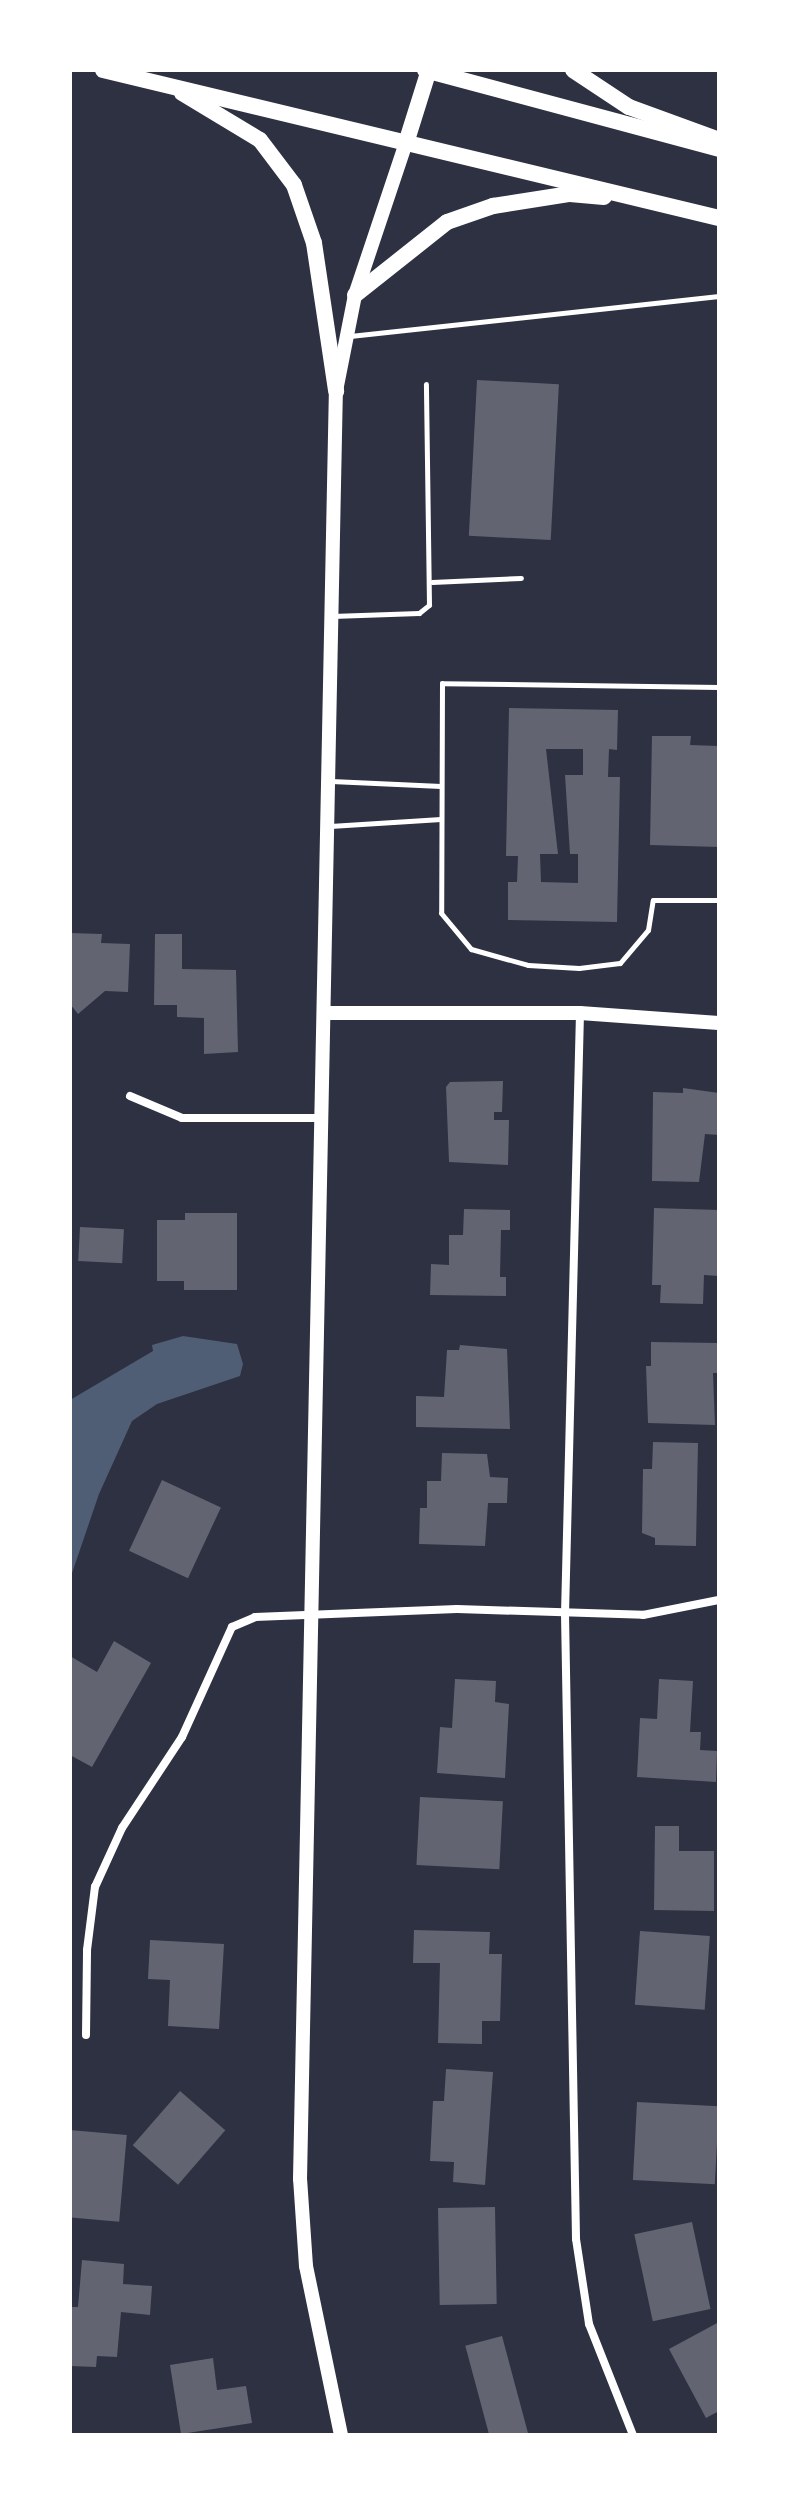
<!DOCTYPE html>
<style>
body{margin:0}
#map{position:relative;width:789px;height:2505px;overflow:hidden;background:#2d3142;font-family:"Fira Sans Condensed",sans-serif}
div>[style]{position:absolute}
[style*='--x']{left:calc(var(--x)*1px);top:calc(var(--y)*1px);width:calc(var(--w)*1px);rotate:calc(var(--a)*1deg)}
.water>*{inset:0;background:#4f5d75}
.building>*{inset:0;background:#626471;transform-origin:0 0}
.service>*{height:5px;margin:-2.5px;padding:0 2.5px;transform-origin:2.5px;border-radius:2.5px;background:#fff}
.minor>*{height:8px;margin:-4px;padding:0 4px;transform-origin:4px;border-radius:4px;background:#fff}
.tertiary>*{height:14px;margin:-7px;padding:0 7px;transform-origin:7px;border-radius:7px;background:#fff}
.secondary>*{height:16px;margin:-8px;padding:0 8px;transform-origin:8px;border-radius:8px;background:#fff}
span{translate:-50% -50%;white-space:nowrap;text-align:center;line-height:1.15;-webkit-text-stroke:7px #fff;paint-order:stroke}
.frame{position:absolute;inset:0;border:72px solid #fff;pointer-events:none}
</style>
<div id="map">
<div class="water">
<div style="clip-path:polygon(183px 1336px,237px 1344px,243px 1364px,240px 1376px,157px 1404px,132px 1421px,99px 1494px,70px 1579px,70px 1400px,153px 1351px,152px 1345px)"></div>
</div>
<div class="building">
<div style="left:477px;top:380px;width:82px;height:156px;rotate:3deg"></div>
<div style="clip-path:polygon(evenodd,509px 708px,618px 710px,617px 750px,609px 749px,608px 777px,620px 777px,617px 922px,508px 920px,508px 882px,517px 882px,518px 856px,506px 856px,509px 708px,546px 749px,583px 749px,583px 775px,565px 775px,570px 854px,578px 854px,578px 883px,541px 882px,540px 854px,558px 854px,546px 749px)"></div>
<div style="clip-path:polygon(652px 736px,691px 736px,690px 745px,719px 746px,719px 847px,650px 845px)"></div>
<div style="clip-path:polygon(70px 933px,102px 934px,101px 943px,130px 944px,128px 992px,105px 991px,78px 1014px,70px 1004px)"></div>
<div style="clip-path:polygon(155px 934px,182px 934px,182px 969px,236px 970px,238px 1052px,204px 1054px,204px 1018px,177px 1017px,177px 1005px,154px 1005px)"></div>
<div style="clip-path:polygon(503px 1081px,502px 1112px,494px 1112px,494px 1120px,509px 1120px,508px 1165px,449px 1162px,446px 1087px,450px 1082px)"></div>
<div style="clip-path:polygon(683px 1088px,719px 1093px,719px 1135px,705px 1134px,699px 1182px,652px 1181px,653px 1092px,683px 1093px)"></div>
<div style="clip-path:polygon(654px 1208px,719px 1210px,719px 1276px,704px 1275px,703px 1304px,660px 1303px,661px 1285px,652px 1285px)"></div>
<div style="clip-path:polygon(464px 1209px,510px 1210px,510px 1230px,501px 1230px,500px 1277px,506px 1277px,506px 1296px,430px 1295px,431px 1264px,449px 1265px,449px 1235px,463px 1235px)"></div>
<div style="clip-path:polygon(185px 1213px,237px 1213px,237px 1290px,184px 1290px,184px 1281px,157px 1281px,157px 1220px,185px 1220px)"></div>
<div style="left:80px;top:1227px;width:44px;height:34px;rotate:3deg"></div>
<div style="clip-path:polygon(651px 1342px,719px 1343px,719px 1373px,713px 1373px,715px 1425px,648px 1423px,646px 1366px,651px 1366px)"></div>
<div style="clip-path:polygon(460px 1345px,507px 1349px,510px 1429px,416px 1427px,416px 1396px,444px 1397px,447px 1350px,459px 1350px)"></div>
<div style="clip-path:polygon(653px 1442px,698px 1443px,696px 1546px,655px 1545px,655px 1538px,642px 1533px,643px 1469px,652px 1469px)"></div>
<div style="clip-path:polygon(442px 1453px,487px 1454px,490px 1477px,508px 1478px,507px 1503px,488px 1503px,485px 1546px,419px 1544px,420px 1508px,427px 1508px,427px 1481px,441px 1481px)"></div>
<div style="left:162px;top:1480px;width:65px;height:78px;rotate:25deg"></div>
<div style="clip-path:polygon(114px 1641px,151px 1663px,92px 1767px,70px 1755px,70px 1656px,97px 1672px)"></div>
<div style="clip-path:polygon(455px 1679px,496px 1681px,495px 1702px,509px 1704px,505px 1778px,437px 1773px,440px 1727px,452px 1728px)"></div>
<div style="clip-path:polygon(659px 1679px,693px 1681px,690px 1732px,701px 1732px,700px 1750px,717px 1751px,716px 1782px,637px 1777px,640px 1718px,657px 1719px)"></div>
<div style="left:420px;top:1797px;width:83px;height:68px;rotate:3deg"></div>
<div style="clip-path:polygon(655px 1826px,679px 1826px,679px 1851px,714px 1851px,714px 1911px,654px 1910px)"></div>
<div style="clip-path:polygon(414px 1930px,490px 1932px,489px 1954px,502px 1954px,500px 2021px,482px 2021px,482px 2044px,438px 2043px,440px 1963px,413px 1963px)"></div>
<div style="left:640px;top:1931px;width:70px;height:74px;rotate:4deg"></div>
<div style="clip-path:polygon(150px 1940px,224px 1944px,219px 2029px,168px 2026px,170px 1980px,148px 1979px)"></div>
<div style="clip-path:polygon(446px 2069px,493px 2072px,485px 2185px,453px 2182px,454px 2162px,430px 2161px,433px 2101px,444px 2101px)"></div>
<div style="left:180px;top:2091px;width:60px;height:72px;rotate:41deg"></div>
<div style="left:637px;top:2102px;width:82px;height:78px;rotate:3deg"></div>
<div style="left:70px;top:2130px;width:57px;height:87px;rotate:5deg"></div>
<div style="left:495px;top:2207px;width:97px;height:57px;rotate:89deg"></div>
<div style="left:692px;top:2222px;width:89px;height:59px;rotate:78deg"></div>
<div style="clip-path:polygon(82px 2260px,124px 2264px,123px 2284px,152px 2286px,150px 2315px,121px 2312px,117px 2357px,97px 2356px,96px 2367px,70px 2366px,70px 2307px,78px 2307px)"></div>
<div style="clip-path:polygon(719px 2322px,719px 2411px,706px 2418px,669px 2349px)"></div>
<div style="left:502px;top:2336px;width:102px;height:38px;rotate:75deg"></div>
<div style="clip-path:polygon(213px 2358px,217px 2390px,246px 2386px,252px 2423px,181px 2434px,170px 2365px)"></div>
</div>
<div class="service">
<div style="--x:350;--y:336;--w:371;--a:-6.2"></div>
<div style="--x:432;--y:582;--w:89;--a:-2.6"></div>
<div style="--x:332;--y:616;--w:87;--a:-2"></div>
<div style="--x:419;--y:613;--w:13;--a:-39"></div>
<div style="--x:429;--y:605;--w:221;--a:-90.8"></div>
<div style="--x:719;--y:687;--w:277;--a:-179.2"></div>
<div style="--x:442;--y:683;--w:230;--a:90.2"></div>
<div style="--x:441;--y:913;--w:47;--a:50.2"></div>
<div style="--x:471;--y:949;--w:59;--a:15.7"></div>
<div style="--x:528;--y:965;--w:51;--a:3.4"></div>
<div style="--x:579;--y:968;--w:41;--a:-7"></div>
<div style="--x:620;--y:963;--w:43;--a:-49.7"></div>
<div style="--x:648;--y:930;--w:30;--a:-81"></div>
<div style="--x:653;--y:900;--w:66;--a:0"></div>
<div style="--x:331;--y:781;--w:110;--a:2.6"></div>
<div style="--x:330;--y:826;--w:111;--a:-3.6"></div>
</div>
<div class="minor">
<div style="--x:580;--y:1013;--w:601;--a:91.43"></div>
<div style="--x:565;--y:1614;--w:625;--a:88.99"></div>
<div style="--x:576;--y:2239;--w:86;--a:81.3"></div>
<div style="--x:589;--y:2324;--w:119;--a:68.4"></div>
<div style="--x:130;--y:1096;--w:56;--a:22.9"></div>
<div style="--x:182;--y:1118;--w:140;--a:0"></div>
<div style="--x:86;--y:2035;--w:85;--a:-89.3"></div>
<div style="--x:87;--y:1950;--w:64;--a:-82.8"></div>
<div style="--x:95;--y:1887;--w:65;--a:-65.4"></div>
<div style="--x:122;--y:1828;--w:109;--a:-56.6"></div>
<div style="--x:182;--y:1737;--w:121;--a:-65.6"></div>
<div style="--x:232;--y:1627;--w:25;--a:-23"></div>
<div style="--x:255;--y:1617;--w:202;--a:-2.3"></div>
<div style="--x:457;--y:1609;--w:186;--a:1.8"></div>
<div style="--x:643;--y:1615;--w:77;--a:-11.2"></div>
</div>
<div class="tertiary">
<div style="--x:325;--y:1013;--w:255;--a:0"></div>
<div style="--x:580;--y:1013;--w:139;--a:4.1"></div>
<div style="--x:341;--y:2435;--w:173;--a:-101.7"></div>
<div style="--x:306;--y:2266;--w:87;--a:-93.9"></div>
<div style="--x:300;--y:2179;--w:1788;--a:-88.85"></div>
<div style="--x:336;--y:391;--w:98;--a:-78.8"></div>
<div style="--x:355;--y:295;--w:163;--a:-71.5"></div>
</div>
<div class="secondary">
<div style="--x:103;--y:70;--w:634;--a:13.51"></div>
<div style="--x:425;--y:70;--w:304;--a:15"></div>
<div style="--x:573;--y:70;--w:67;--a:33.5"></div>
<div style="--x:629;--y:107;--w:94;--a:20"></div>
<div style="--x:182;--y:93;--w:91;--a:31.1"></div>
<div style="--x:260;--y:140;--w:56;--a:52.9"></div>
<div style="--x:294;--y:185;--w:61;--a:71"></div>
<div style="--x:314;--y:243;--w:150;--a:81.5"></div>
<div style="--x:407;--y:140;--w:73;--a:-72.6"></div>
<div style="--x:355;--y:295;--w:117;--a:-38.4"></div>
<div style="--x:447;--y:222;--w:49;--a:-19.2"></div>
<div style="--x:493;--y:206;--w:78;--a:-8.9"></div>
<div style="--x:570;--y:194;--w:34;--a:5"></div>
</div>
<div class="frame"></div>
</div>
